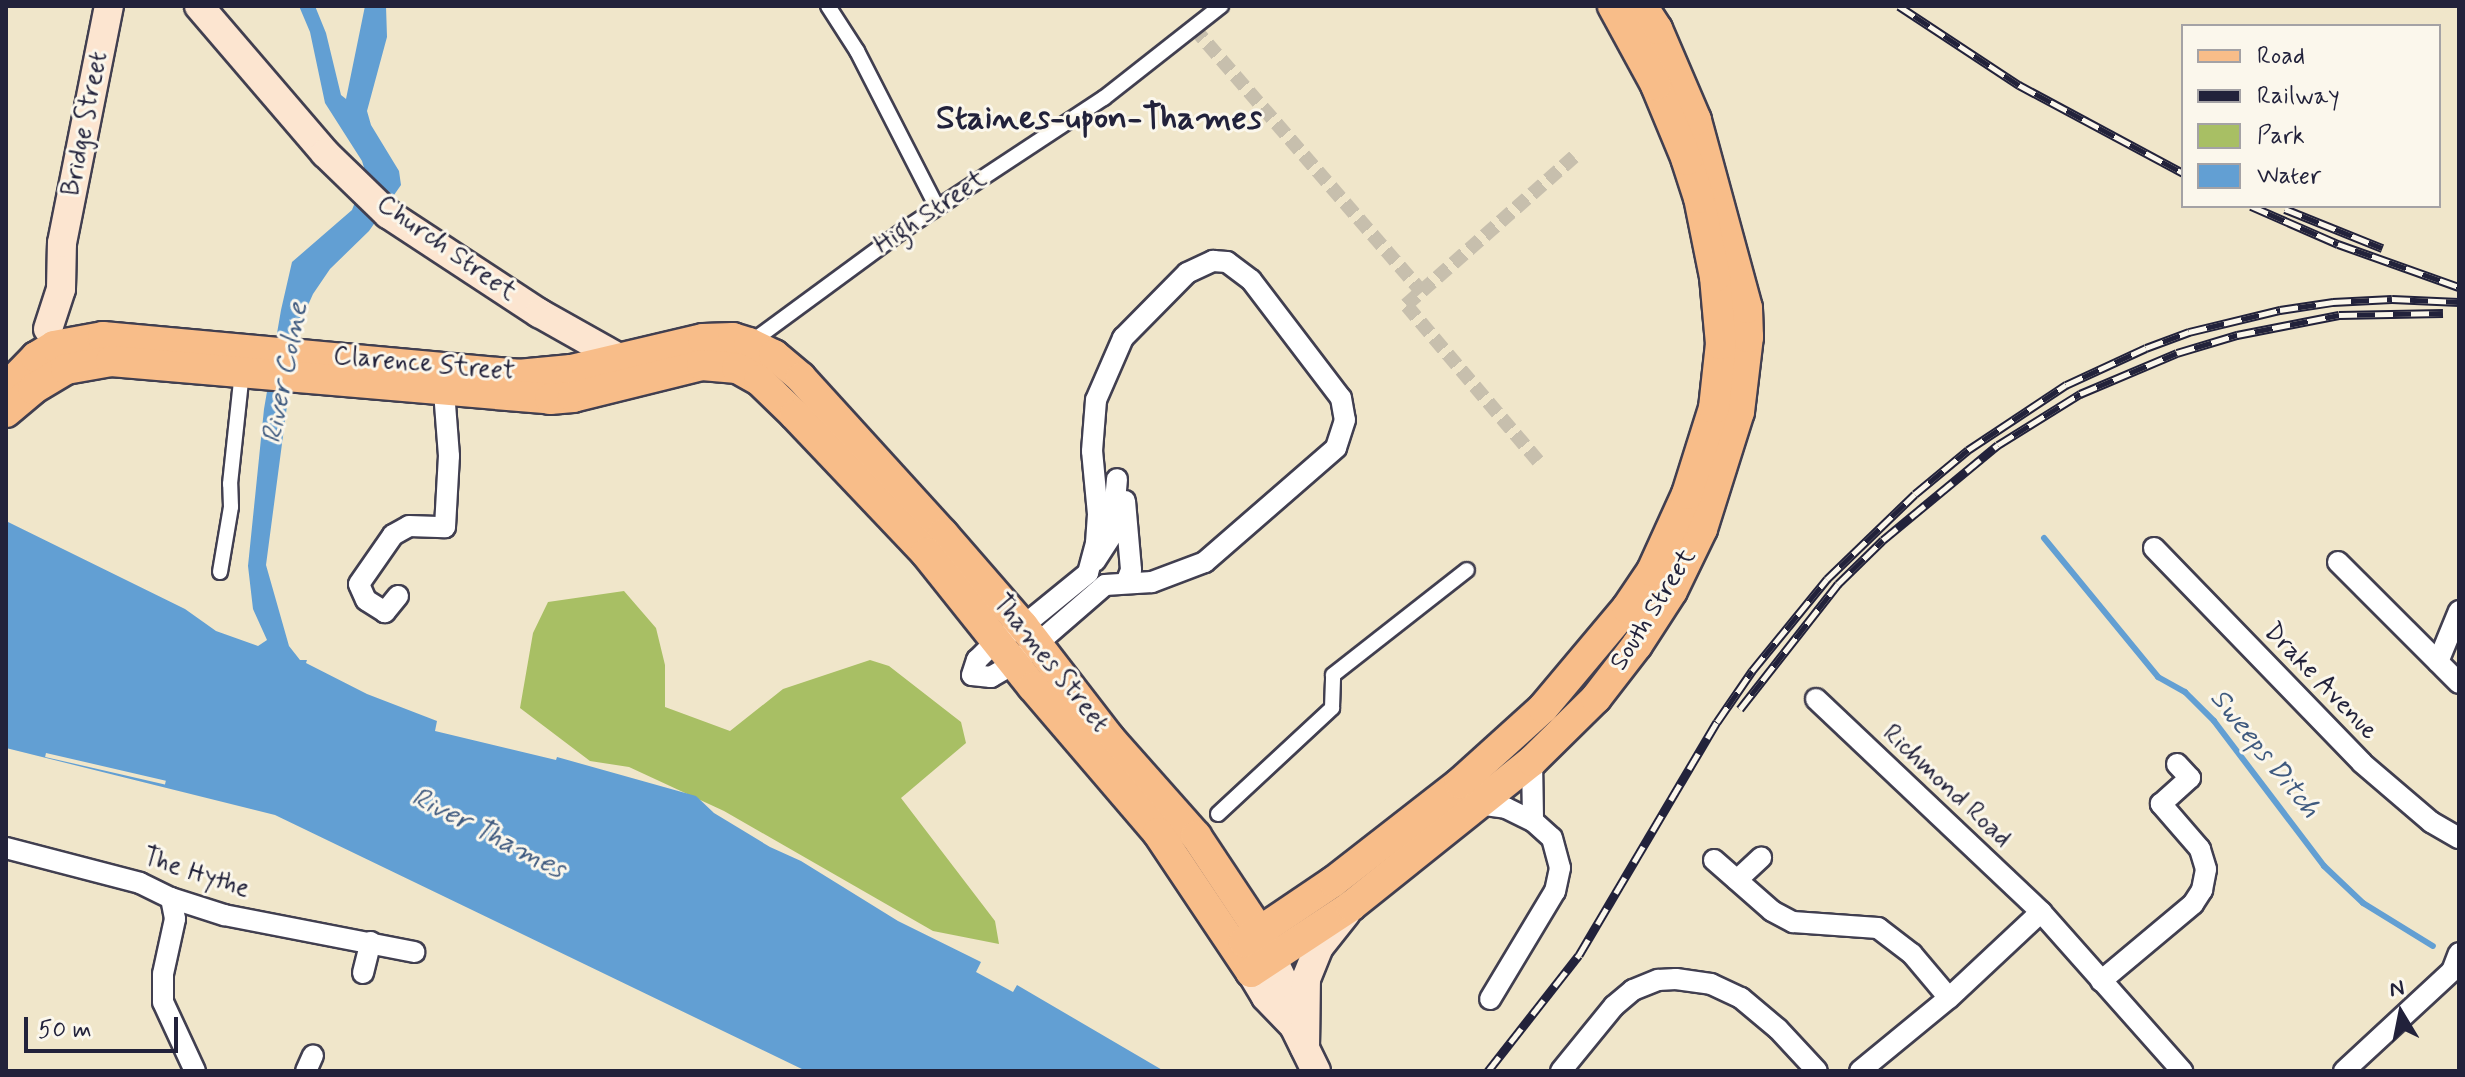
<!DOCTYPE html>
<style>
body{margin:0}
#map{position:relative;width:2465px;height:1077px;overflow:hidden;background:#f0e6ca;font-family:Mynerve,sans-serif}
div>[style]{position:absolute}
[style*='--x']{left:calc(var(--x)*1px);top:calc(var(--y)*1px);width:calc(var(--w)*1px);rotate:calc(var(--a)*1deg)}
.green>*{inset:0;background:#a8bf64}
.water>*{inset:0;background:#629fd3}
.pier>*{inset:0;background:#f0e6ca;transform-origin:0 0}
.stream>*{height:6px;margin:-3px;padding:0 3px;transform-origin:3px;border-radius:3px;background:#629fd3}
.pedestrian-tunnel>*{height:14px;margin-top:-7px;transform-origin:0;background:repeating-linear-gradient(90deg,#c7bfad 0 14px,transparent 0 21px)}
.roads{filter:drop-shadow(2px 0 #413f50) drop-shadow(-2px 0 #413f50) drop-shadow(0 2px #413f50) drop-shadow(0 -2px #413f50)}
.pedestrian>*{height:14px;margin:-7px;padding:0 7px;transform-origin:7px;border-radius:7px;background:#fff}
.minor>*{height:20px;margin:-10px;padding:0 10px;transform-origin:10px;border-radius:10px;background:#fff}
.secondary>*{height:28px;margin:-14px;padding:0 14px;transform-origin:14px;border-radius:14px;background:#fce5d0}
.primary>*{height:30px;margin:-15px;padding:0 15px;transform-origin:15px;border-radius:15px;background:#f8bd89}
.rail>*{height:9px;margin-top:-4.5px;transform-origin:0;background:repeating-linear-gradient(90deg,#fbf7ec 0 18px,#22223b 0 36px);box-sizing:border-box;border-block:2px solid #22223b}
span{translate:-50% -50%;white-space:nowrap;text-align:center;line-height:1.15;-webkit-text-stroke:6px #fbf7ec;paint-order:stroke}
.street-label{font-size:26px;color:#22223b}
.water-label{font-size:28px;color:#3f5a7f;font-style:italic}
.district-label{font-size:34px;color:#22223b;font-weight:700}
.frame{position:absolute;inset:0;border:8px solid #22223b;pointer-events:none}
.legend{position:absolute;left:2181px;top:24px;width:260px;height:184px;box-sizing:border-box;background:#fbf7ec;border:2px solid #a4a2a5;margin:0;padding:10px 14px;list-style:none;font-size:24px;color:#22223b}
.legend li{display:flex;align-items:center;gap:16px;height:40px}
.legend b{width:40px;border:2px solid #a4a2a5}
.north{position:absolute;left:2361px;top:973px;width:80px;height:80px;-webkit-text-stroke:6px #fbf7ec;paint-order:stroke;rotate:350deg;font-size:22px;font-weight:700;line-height:32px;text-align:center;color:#22223b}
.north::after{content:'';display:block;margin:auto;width:28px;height:36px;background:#22223b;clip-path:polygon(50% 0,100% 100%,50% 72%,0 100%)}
.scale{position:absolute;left:24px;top:1017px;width:154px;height:36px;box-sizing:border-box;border:4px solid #22223b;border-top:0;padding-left:10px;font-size:24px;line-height:28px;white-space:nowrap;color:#22223b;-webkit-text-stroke:6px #fbf7ec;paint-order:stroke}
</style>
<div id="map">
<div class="green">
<div style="clip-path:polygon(624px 591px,656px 628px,665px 665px,665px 707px,730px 731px,783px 689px,870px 660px,889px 666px,961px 722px,966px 743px,901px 798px,995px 921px,999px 944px,933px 931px,724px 811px,629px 767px,590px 761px,520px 708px,533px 633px,548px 602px)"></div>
</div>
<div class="water">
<div style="clip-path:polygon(299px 6px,315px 6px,326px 33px,341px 95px,346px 99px,365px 6px,386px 6px,387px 37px,367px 111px,371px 125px,399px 171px,401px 185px,369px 231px,330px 269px,313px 294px,297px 330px,266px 565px,289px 646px,300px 660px,307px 660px,306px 663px,367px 694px,437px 721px,435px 731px,556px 760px,557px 757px,696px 796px,714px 813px,770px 847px,801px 861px,898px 921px,981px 962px,976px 972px,1013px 992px,1017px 985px,1164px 1071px,806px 1071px,275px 815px,6px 748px,6px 521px,185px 609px,216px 631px,258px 646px,267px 640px,253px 609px,248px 566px,264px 409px,281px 310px,292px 262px,352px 210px,366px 174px,362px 161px,325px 103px,310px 32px)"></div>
</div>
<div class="pier">
<div style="left:46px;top:753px;width:123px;height:4px;rotate:13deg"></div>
</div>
<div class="stream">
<div style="--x:2044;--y:538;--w:180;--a:50.6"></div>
<div style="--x:2158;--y:677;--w:31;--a:29"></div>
<div style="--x:2185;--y:692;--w:41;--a:45"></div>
<div style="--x:2214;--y:721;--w:182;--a:52.8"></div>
<div style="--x:2324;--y:866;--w:54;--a:43.5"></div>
<div style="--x:2363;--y:903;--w:82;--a:31.6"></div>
</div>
<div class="pedestrian-tunnel">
<div style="--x:1194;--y:28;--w:349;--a:49.2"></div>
<div style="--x:1538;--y:461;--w:204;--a:-130.2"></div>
<div style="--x:1406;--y:305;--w:224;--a:-41.4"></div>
</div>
<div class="roads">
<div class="pedestrian">
<div style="--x:828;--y:6;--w:54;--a:57.2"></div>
<div style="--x:857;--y:51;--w:175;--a:62.9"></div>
<div style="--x:750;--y:343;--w:192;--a:-36.3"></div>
<div style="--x:905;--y:229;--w:238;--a:-33.4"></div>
<div style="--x:1104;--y:98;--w:149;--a:-38.2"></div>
<div style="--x:220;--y:572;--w:66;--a:-80.4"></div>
<div style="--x:231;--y:507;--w:23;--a:-92"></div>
<div style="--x:230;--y:484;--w:113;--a:-83.9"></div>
<div style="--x:1218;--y:814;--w:156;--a:-42.9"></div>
<div style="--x:1332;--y:708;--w:33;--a:-88"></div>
<div style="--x:1333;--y:675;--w:170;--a:-38.1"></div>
</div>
<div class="minor">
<div style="--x:1213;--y:261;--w:14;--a:4"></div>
<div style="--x:1227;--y:262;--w:30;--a:37"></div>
<div style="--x:1251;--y:280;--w:148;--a:52.7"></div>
<div style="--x:1341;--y:398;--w:22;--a:80"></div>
<div style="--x:1345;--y:420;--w:29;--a:108"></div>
<div style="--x:1336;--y:448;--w:174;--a:139"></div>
<div style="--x:1205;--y:562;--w:57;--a:159.3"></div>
<div style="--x:1152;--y:582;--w:47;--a:176.3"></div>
<div style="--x:1105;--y:585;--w:119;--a:139.1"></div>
<div style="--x:1015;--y:663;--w:28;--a:150"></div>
<div style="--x:991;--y:677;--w:19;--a:-174"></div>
<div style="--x:972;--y:675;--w:16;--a:-72"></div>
<div style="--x:977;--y:660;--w:28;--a:-45"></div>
<div style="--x:997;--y:640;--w:30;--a:-28"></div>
<div style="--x:1023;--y:626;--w:84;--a:-39.2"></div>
<div style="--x:1088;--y:573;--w:31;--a:-75"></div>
<div style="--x:1096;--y:543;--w:29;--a:-86"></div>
<div style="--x:1098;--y:514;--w:63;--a:-95.4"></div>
<div style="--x:1092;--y:451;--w:51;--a:-85.5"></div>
<div style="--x:1096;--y:400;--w:68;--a:-66.5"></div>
<div style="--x:1123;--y:338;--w:91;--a:-45.4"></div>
<div style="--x:1187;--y:273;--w:29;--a:-25"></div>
<div style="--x:1125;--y:501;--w:69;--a:85"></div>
<div style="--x:1131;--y:570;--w:14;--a:111"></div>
<div style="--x:2154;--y:548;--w:299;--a:45.9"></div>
<div style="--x:2362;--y:763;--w:91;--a:40.5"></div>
<div style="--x:2431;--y:822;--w:32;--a:30"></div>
<div style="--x:1095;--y:561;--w:31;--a:-57"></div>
<div style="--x:1112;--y:535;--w:56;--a:-84.9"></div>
<div style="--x:2338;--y:562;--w:171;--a:45"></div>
<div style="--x:398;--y:596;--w:21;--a:129"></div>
<div style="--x:385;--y:612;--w:22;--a:-148"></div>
<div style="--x:366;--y:600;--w:17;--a:-114"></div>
<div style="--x:359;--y:584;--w:60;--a:-55.2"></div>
<div style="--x:393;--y:535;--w:18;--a:-29"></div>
<div style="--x:409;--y:526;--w:36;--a:2"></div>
<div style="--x:445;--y:527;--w:71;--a:-86.8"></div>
<div style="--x:449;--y:456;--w:65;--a:-94.4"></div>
<div style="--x:444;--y:391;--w:12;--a:-110"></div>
<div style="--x:2438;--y:662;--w:55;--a:-67.6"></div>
<div style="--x:1816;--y:699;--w:310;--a:43.4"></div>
<div style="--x:2041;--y:912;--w:213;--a:48.4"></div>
<div style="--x:1532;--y:761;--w:60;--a:89"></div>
<div style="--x:1478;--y:804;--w:28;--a:8"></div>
<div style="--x:1506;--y:808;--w:30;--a:26"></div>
<div style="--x:1533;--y:821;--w:25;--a:42"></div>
<div style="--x:1552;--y:838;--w:31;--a:75"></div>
<div style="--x:1560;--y:868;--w:24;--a:102"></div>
<div style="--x:1555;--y:891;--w:126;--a:121"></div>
<div style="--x:6;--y:848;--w:138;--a:14.6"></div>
<div style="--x:140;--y:883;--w:34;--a:26"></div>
<div style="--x:171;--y:898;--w:56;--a:17.8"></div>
<div style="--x:224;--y:915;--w:194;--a:11"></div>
<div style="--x:1714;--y:860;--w:77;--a:41.3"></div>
<div style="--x:1772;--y:911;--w:24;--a:28"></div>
<div style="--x:1793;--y:922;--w:85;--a:4"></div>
<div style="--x:1878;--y:928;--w:43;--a:37.4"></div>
<div style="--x:1912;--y:954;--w:57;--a:49.9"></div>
<div style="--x:1737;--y:880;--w:33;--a:-43"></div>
<div style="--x:171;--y:898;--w:21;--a:79"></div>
<div style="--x:175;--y:919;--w:56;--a:102.3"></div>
<div style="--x:163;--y:974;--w:28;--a:90"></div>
<div style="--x:163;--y:1002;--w:76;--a:65.1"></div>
<div style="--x:363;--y:973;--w:32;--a:-76"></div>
<div style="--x:2101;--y:981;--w:120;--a:-39.9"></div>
<div style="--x:2193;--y:904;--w:17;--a:-57"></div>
<div style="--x:2202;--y:890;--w:21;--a:-79"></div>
<div style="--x:2206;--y:869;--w:21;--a:-107"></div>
<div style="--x:2200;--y:849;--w:60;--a:-130.9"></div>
<div style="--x:2161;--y:804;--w:39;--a:-42"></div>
<div style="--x:2190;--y:778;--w:19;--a:-133"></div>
<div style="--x:306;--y:1071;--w:17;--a:-66"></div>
<div style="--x:1561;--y:1071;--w:84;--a:-50.8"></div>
<div style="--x:1614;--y:1006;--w:25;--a:-40"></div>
<div style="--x:1633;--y:990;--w:27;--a:-22"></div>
<div style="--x:1658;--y:980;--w:18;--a:-3"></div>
<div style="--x:1676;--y:979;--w:35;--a:8"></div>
<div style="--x:1711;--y:984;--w:33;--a:25"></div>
<div style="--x:1741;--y:998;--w:48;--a:40"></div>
<div style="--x:1778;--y:1029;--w:57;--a:47.1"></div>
<div style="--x:1860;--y:1071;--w:115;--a:-39.4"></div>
<div style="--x:1949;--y:998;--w:126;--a:-43.1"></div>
<div style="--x:2344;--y:1071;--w:147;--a:-42.8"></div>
<div style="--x:2452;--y:971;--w:19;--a:-69"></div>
</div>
<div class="secondary">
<div style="--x:199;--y:6;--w:194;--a:49.4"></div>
<div style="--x:325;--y:153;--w:88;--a:44.1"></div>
<div style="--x:388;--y:214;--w:181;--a:33.3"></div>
<div style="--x:539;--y:313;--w:92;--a:29.4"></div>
<div style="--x:48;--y:329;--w:42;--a:-72"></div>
<div style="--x:61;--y:289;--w:46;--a:-88.8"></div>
<div style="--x:62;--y:243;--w:242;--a:-78.8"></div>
<div style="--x:1263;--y:939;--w:51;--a:64.4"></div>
<div style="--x:1285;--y:985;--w:42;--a:77.6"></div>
<div style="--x:1294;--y:1026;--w:50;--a:63.9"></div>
<div style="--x:1251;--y:972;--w:29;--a:59"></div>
<div style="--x:1266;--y:997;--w:40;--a:46"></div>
<div style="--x:1305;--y:1048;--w:69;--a:-89.2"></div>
<div style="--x:1306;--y:979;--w:35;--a:-68"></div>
<div style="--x:1319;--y:947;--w:43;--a:-51.5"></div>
</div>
<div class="primary">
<div style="--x:6;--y:388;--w:43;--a:-45.9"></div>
<div style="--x:36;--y:357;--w:21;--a:-31"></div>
<div style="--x:54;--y:346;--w:50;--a:-10.4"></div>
<div style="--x:103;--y:337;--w:417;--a:5.2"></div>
<div style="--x:518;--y:375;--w:53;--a:-5.4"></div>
<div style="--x:571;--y:370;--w:136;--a:-13.2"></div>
<div style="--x:703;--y:339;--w:30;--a:-2"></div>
<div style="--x:733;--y:338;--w:17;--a:17"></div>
<div style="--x:749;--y:343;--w:28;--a:26"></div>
<div style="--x:774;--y:355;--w:35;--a:40"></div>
<div style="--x:801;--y:378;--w:211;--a:47.7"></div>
<div style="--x:943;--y:534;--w:122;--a:49"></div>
<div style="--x:1023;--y:626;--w:143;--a:52.4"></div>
<div style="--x:1110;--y:739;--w:130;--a:48.4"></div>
<div style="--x:1196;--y:836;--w:114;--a:56.4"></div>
<div style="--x:6;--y:412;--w:35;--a:-40"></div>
<div style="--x:33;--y:389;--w:39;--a:-31"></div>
<div style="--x:66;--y:369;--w:46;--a:-10.1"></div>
<div style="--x:111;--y:361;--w:441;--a:4.9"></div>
<div style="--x:550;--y:399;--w:23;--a:-5"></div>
<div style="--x:573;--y:397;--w:133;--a:-13.9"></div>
<div style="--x:702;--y:365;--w:35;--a:5"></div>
<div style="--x:737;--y:368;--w:25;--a:29"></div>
<div style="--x:759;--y:380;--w:50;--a:44.2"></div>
<div style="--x:795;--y:415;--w:190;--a:46.5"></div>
<div style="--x:926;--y:553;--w:171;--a:51.4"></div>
<div style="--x:1033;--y:687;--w:192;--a:49.4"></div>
<div style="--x:1158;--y:833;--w:167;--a:56.2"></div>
<div style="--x:1251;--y:972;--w:120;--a:-33.4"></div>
<div style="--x:1351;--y:906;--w:232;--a:-38.7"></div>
<div style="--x:1532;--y:761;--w:90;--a:-44.5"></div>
<div style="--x:1596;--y:698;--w:67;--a:-52.3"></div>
<div style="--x:1637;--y:645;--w:64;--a:-57.1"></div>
<div style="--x:1672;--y:591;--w:69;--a:-64.2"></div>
<div style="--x:1702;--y:529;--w:123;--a:-72.5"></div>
<div style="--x:1739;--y:412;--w:76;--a:-83.2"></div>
<div style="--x:1748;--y:337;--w:29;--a:-92"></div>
<div style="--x:1747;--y:308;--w:195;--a:-105.2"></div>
<div style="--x:1696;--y:120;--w:99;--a:-113.2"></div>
<div style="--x:1657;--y:29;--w:27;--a:-123"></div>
<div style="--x:1244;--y:942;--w:107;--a:-34"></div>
<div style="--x:1333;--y:882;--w:161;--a:-37.9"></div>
<div style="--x:1460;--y:783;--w:112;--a:-42.1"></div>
<div style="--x:1543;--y:708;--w:131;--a:-50"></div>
<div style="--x:1627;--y:608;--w:45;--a:-56"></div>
<div style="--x:1652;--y:571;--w:85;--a:-65.6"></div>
<div style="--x:1687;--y:494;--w:90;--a:-72.6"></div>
<div style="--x:1714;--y:408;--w:64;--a:-83.8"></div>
<div style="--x:1721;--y:344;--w:67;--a:-95.1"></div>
<div style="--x:1715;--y:277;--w:81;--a:-101.4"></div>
<div style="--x:1699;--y:198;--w:40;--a:-108"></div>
<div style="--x:1687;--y:160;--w:81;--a:-112.5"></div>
<div style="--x:1656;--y:85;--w:90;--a:-118.6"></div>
</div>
</div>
<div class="rail">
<div style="--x:1899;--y:6;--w:144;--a:33.4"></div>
<div style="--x:2019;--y:85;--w:186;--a:28.2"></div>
<div style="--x:2251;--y:206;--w:95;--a:23.6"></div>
<div style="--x:2338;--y:244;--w:128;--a:19.6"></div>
<div style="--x:2285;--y:209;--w:105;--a:21.9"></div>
<div style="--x:1740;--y:709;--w:159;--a:-51.9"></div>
<div style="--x:1838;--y:584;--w:63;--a:-44.4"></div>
<div style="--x:1883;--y:540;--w:149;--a:-39.6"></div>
<div style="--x:1998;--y:445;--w:97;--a:-31.9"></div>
<div style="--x:2080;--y:394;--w:105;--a:-22.9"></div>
<div style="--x:2177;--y:353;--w:63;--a:-16.7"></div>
<div style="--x:2237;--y:335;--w:104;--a:-11.1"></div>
<div style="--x:2339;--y:315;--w:104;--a:-1.1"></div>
<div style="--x:1488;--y:1071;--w:147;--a:-51.9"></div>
<div style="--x:1579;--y:955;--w:271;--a:-59.4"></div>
<div style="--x:1717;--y:722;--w:62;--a:-55.5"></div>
<div style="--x:1752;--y:671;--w:119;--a:-50.8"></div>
<div style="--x:1827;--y:579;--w:122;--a:-44"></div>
<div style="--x:1915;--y:494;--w:69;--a:-39.7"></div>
<div style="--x:1968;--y:450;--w:118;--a:-33.6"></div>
<div style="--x:2066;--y:385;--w:88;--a:-24.8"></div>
<div style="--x:2146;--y:348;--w:46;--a:-20.4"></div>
<div style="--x:2189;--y:332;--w:94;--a:-13.6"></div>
<div style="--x:2280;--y:310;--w:54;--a:-8.6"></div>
<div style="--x:2333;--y:302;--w:59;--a:-2.9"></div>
<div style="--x:2392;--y:299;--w:67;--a:2.6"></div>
</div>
<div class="street-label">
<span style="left:86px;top:124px;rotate:-79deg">Bridge Street</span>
<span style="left:931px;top:213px;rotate:-34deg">High Street</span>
<span style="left:446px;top:249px;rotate:35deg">Church Street</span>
<span style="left:424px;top:365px;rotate:5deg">Clarence Street</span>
<span style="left:1654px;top:610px;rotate:-58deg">South Street</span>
<span style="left:1050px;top:664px;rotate:51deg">Thames Street</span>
<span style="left:2320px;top:682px;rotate:46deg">Drake Avenue</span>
<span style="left:1946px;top:787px;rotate:43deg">Richmond Road</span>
<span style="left:196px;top:874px;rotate:18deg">The Hythe</span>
</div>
<div class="water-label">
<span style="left:286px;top:373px;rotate:-79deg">River Colne</span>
<span style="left:2264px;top:754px;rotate:51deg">Sweeps Ditch</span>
<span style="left:488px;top:834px;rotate:27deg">River Thames</span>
</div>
<div class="district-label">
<span style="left:1099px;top:119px">Staines-upon-Thames</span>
</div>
<div class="frame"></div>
<ul class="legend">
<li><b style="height:10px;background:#f8bd89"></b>Road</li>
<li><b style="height:10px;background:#22223b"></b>Railway</li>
<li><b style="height:22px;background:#a8bf64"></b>Park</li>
<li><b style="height:22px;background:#629fd3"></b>Water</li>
</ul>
<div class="north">N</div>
<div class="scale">50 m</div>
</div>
